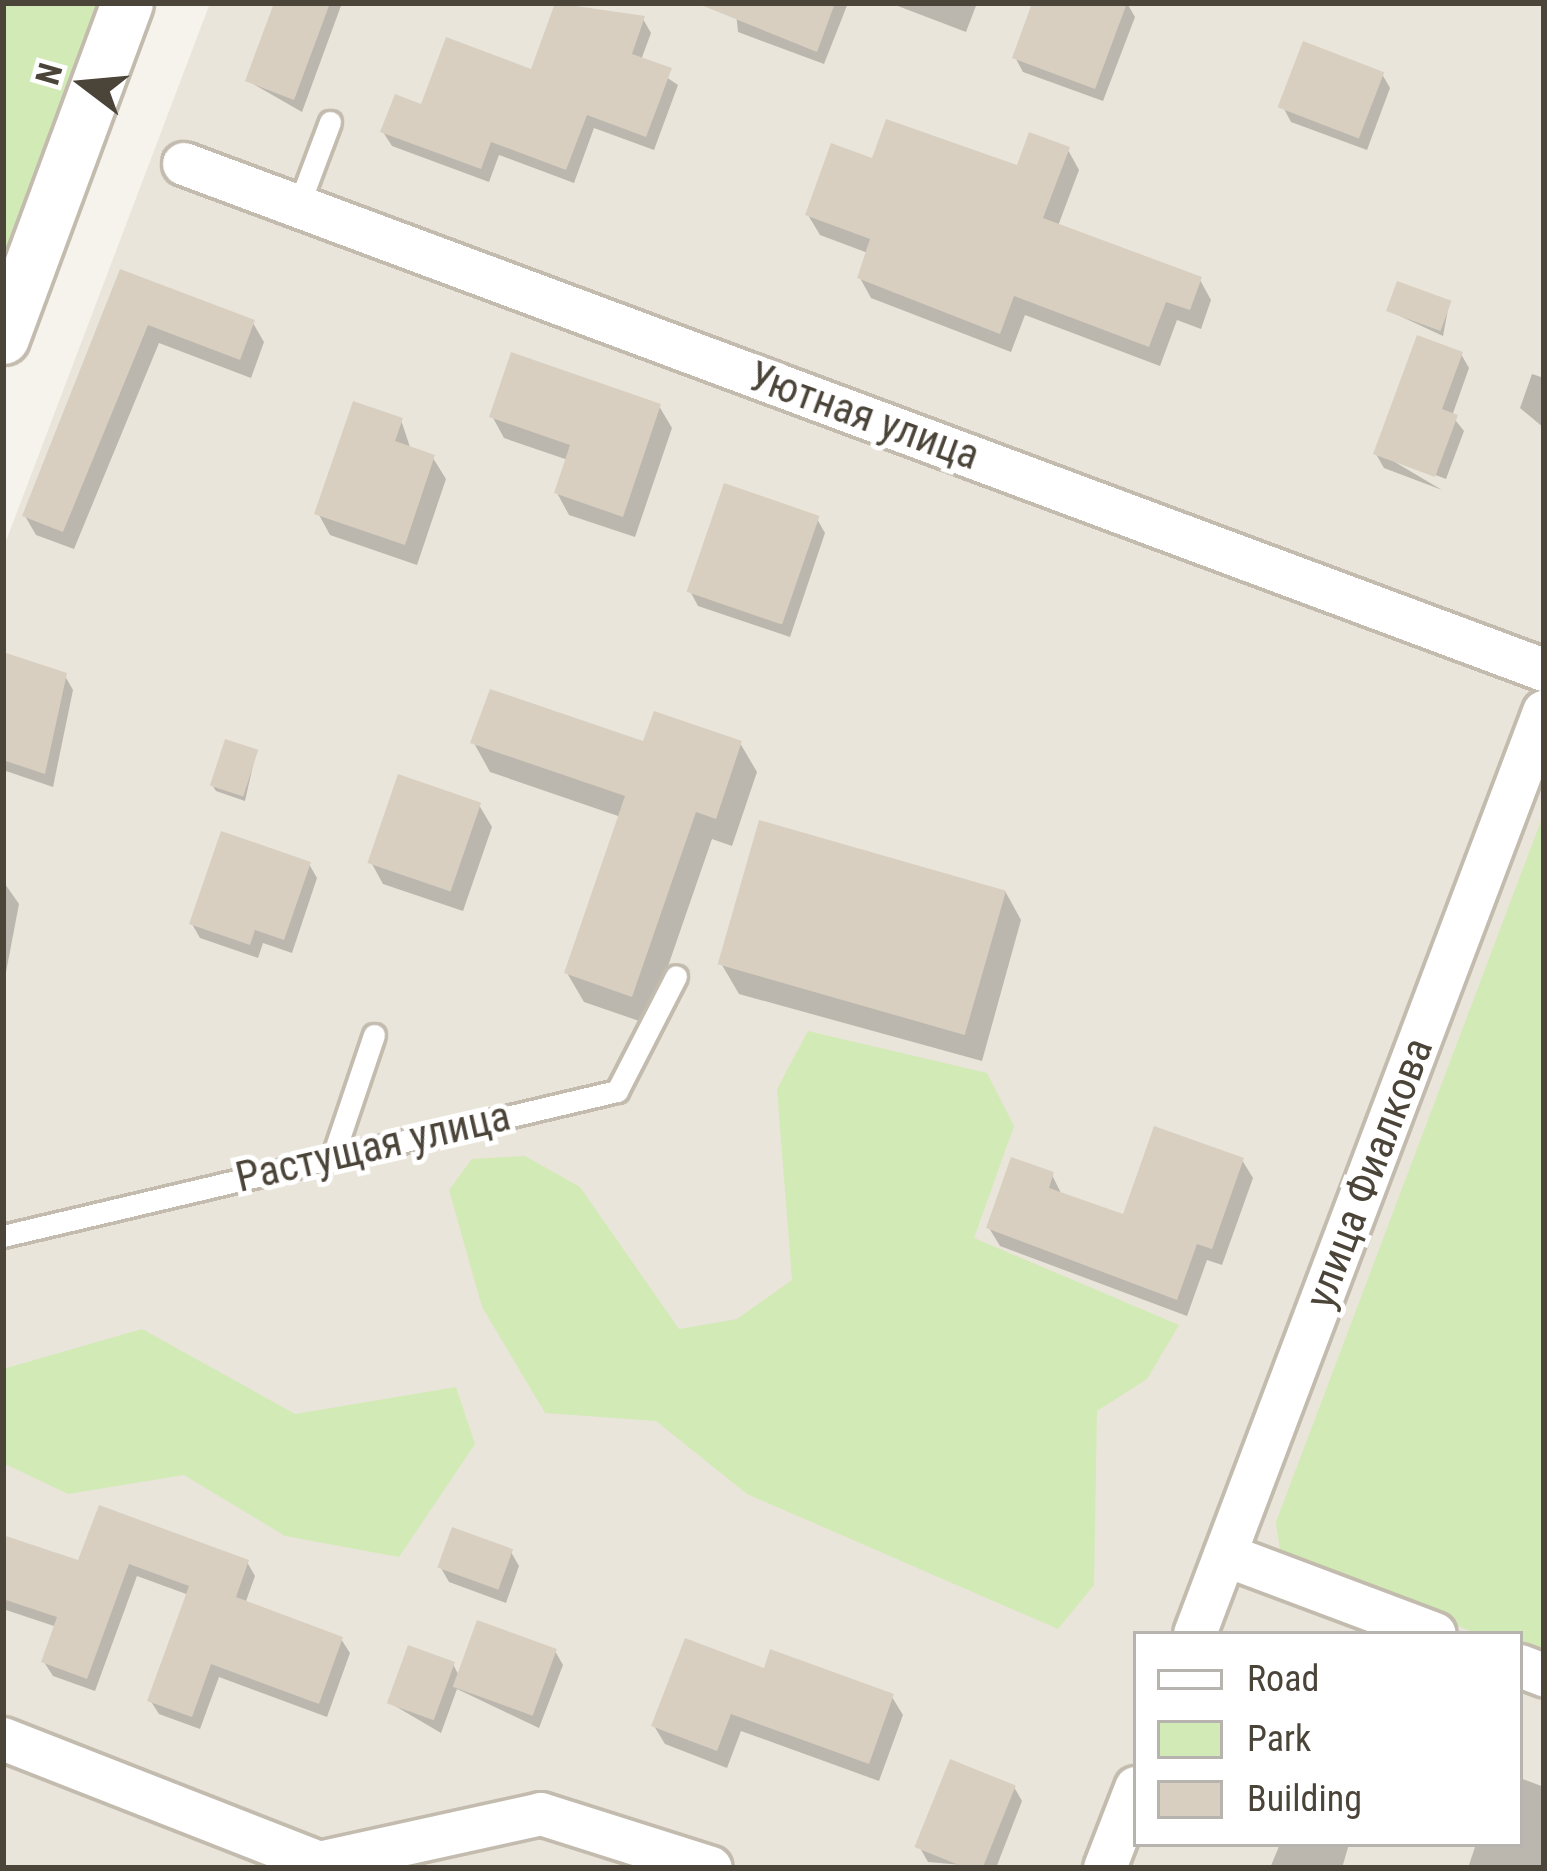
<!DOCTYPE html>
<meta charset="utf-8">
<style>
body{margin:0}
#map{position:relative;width:1547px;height:1871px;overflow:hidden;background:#f6f3ec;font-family:"Roboto Condensed",sans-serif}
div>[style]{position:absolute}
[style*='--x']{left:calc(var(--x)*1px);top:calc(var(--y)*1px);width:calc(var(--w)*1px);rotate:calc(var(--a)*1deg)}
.residential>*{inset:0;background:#eae5da}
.green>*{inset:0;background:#d2eab5}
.shadow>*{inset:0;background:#0003}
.building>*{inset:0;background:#d8cfc1;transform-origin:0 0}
.roads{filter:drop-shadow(3px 0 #c2bbae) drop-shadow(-3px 0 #c2bbae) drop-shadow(0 3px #c2bbae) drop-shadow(0 -3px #c2bbae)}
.service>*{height:21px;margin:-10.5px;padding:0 10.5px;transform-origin:10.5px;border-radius:10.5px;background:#fff}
.minor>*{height:42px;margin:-21px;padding:0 21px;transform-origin:21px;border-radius:21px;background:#fff}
.tertiary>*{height:51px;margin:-25.5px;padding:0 25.5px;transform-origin:25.5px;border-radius:25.5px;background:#fff}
span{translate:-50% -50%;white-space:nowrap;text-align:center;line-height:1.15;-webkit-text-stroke:10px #fff;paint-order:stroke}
.street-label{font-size:42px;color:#4b4439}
.frame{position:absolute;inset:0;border:6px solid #4b4439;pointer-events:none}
.legend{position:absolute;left:1133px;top:1631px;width:390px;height:216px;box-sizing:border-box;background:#fff;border:3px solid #b7b4b0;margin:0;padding:15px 21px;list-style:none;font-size:36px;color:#4b4439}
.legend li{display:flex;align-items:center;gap:24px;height:60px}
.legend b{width:60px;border:3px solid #b7b4b0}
.north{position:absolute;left:24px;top:24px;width:120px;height:120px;-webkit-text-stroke:9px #fff;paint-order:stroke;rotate:286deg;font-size:33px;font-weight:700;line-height:48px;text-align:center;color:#4b4439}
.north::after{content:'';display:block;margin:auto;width:42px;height:54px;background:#4b4439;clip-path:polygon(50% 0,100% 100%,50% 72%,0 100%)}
</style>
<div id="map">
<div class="residential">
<div style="clip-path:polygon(evenodd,210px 3px,1544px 3px,1544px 1868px,3px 1868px,3px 549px,210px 3px,1136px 1634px,1520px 1634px,1520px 1844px,1136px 1844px,1136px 1634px)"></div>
</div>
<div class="green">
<div style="clip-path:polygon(3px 3px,113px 3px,3px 282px)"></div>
<div style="clip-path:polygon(1544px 813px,1544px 1658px,1520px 1649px,1520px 1634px,1479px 1634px,1300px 1567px,1280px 1551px,1276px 1522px)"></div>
<div style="clip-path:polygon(808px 1031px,987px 1073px,1014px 1126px,974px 1238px,1179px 1325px,1147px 1379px,1097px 1411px,1094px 1585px,1058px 1629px,747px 1494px,656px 1421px,545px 1413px,482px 1307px,449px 1190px,472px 1159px,525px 1156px,580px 1187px,679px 1329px,737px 1319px,792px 1280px,777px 1089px)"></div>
<div style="clip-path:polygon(142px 1329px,295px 1414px,456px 1387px,475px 1444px,399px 1557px,285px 1536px,184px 1475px,68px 1494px,3px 1463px,3px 1369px)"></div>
</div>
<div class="shadow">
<div style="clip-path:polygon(277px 3px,342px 3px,302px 112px,248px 81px)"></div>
<div style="clip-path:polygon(558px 3px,643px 19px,651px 33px,641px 60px,678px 85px,654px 150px,594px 128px,574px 183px,499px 155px,489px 182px,392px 146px,383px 132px,423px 108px,533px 72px)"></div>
<div style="clip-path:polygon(735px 3px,848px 3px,824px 64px,738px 32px)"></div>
<div style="clip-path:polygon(890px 3px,977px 3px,966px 32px)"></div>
<div style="clip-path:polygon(1035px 3px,1127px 3px,1135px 17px,1103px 101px,1023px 72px,1015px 57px)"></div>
<div style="clip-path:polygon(1382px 74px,1390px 88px,1367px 150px,1291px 122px,1283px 107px)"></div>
<div style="clip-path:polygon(1068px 150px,1079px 170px,1058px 226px,1200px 280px,1211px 300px,1201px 329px,1177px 320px,1160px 366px,1025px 315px,1011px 352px,871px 298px,860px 278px,868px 253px,820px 235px,808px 215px,874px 162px,1018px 169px)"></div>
<div style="clip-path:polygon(122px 273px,253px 323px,264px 342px,251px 378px,159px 343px,74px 549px,36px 535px,25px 516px)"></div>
<div style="clip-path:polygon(1449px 304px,1443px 336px,1389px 311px)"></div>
<div style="clip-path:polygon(1461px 354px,1469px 368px,1452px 416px,1464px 431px,1446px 479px,1383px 455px,1442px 490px,1384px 468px,1376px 454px)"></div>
<div style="clip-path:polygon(1532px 374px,1544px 378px,1544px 428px,1520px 408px)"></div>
<div style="clip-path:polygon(659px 406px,672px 428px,635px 537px,569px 515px,557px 493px,568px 460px,504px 438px,492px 416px)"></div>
<div style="clip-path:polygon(401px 420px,411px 450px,433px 458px,446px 479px,417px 565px,330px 535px,318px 513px)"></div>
<div style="clip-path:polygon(817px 519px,825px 533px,790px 637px,698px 606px,690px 591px)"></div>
<div style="clip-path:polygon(3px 655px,65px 676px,73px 690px,53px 787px,3px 770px)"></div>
<div style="clip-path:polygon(474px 743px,740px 743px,757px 772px,732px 846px,712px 839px,648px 1024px,584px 1002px,567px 973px,621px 817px,490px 772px)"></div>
<div style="clip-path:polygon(256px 752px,245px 801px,216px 791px,212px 785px)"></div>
<div style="clip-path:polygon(479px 805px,492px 827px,463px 911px,383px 884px,371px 862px)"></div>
<div style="clip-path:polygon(309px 864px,317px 878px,292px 953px,263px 943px,258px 958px,200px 938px,192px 924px)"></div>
<div style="clip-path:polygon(3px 881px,19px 904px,3px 988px)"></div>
<div style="clip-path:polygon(1005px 891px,1021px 920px,982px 1061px,739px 994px,722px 965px)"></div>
<div style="clip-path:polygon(1242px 1160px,1253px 1178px,1222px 1265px,1207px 1260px,1187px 1316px,1000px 1246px,989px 1228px,1052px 1175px,1062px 1195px,1124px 1217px)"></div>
<div style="clip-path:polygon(3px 1551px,80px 1564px,247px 1562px,255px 1576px,245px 1604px,341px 1639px,350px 1653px,327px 1717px,219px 1677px,200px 1729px,159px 1714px,150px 1700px,189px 1595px,137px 1576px,95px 1691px,53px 1676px,44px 1662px,57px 1627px,3px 1609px)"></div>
<div style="clip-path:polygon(511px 1552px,519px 1566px,506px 1603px,449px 1582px,441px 1568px)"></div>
<div style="clip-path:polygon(555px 1651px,563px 1665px,539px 1728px,457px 1689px,441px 1733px,390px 1703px,453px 1664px,459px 1676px)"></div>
<div style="clip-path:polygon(765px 1672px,892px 1697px,903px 1715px,879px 1781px,741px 1731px,727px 1768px,665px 1744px,654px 1726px)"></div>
<div style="clip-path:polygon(1520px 1778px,1544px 1787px,1544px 1868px,1468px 1868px,1476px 1844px,1520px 1844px)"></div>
<div style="clip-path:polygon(1014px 1787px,1022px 1801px,996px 1868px,928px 1862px,920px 1848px)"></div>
<div style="clip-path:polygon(1280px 1844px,1349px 1844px,1342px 1868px,1270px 1868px)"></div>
</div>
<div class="building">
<div style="clip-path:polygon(274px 3px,330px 3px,294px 100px,245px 81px)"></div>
<div style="clip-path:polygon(555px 3px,645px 16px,632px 54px,672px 68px,646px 137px,587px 115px,566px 170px,491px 142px,481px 169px,380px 132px,395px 94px,421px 104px,446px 37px,531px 69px)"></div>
<div style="clip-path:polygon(696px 3px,835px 3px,817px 52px)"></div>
<div style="clip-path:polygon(1032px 3px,1127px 3px,1095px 89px,1012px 58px)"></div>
<div style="left:1303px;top:41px;width:87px;height:71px;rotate:21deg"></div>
<div style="clip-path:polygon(886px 119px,1017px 165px,1029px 132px,1070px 147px,1043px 218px,1202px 277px,1190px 310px,1166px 302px,1149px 347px,1014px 296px,1000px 334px,857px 278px,870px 239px,805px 215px,831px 143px,872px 158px)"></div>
<div style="clip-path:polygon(120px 269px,255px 320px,240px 360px,148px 325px,63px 532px,22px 516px)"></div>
<div style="left:1397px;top:281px;width:58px;height:32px;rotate:20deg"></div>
<div style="clip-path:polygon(1417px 335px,1463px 352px,1442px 409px,1458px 415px,1435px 477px,1373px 454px)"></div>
<div style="clip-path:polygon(511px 352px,661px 404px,623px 517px,554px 493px,570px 445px,489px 417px)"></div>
<div style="clip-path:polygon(353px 401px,403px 418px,395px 441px,435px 455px,405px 545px,314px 514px)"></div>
<div style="left:724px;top:483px;width:101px;height:115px;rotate:19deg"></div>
<div style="clip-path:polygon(3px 652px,67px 673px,45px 774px,3px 760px)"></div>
<div style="clip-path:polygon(490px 689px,643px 741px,654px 711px,742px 741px,716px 819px,696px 812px,632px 997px,564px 973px,625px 796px,470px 743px)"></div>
<div style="left:225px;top:739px;width:35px;height:49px;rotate:18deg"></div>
<div style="left:398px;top:774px;width:88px;height:94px;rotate:19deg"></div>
<div style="left:759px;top:820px;width:257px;height:150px;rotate:16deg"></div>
<div style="clip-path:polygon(221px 831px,311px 862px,284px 940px,255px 930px,250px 945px,189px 924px)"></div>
<div style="clip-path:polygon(1154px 1126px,1244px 1158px,1212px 1249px,1197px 1244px,1177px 1300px,986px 1228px,1011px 1157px,1054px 1172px,1049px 1188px,1123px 1214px)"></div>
<div style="clip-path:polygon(99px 1505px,249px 1560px,236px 1597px,343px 1637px,319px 1704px,211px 1664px,192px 1717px,147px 1701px,189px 1586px,129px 1564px,87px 1679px,41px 1662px,57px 1617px,3px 1599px,3px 1535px,78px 1560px)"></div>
<div style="left:452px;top:1527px;width:65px;height:43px;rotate:20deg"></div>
<div style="left:477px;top:1620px;width:85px;height:71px;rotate:20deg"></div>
<div style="clip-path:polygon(685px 1638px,764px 1668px,770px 1649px,894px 1694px,869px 1764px,731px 1714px,717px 1751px,651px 1726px)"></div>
<div style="left:408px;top:1645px;width:50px;height:62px;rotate:20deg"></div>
<div style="left:950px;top:1759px;width:71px;height:95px;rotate:22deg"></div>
</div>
<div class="roads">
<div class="service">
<div style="--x:298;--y:207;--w:91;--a:-69.4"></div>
<div style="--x:332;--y:1159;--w:131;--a:-71.3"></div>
<div style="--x:3;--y:1236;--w:631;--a:-13.29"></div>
<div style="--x:617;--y:1091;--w:129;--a:-62.8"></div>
</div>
<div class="minor">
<div style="--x:184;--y:164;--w:1451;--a:20.41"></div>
<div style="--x:1225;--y:1555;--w:224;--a:20.6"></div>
<div style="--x:1195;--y:1634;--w:986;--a:-69.27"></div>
<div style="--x:1520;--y:1666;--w:26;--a:21"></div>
<div style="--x:3;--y:1739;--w:339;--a:21.4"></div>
<div style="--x:319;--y:1863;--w:227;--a:-12.4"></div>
<div style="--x:541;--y:1814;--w:178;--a:17.6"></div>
<div style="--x:1105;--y:1868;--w:86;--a:-68.8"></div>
</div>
<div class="tertiary">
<div style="--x:3;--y:338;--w:357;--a:-69.7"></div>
</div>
</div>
<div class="street-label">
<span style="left:864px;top:416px;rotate:20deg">Уютная улица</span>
<span style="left:373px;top:1147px;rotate:-13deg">Растущая улица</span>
<span style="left:1369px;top:1173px;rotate:-69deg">улица Фиалкова</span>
</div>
<div class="frame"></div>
<ul class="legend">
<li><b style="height:15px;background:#fff"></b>Road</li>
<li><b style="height:33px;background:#d2eab5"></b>Park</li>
<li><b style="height:33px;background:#d8cfc1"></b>Building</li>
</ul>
<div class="north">N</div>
</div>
